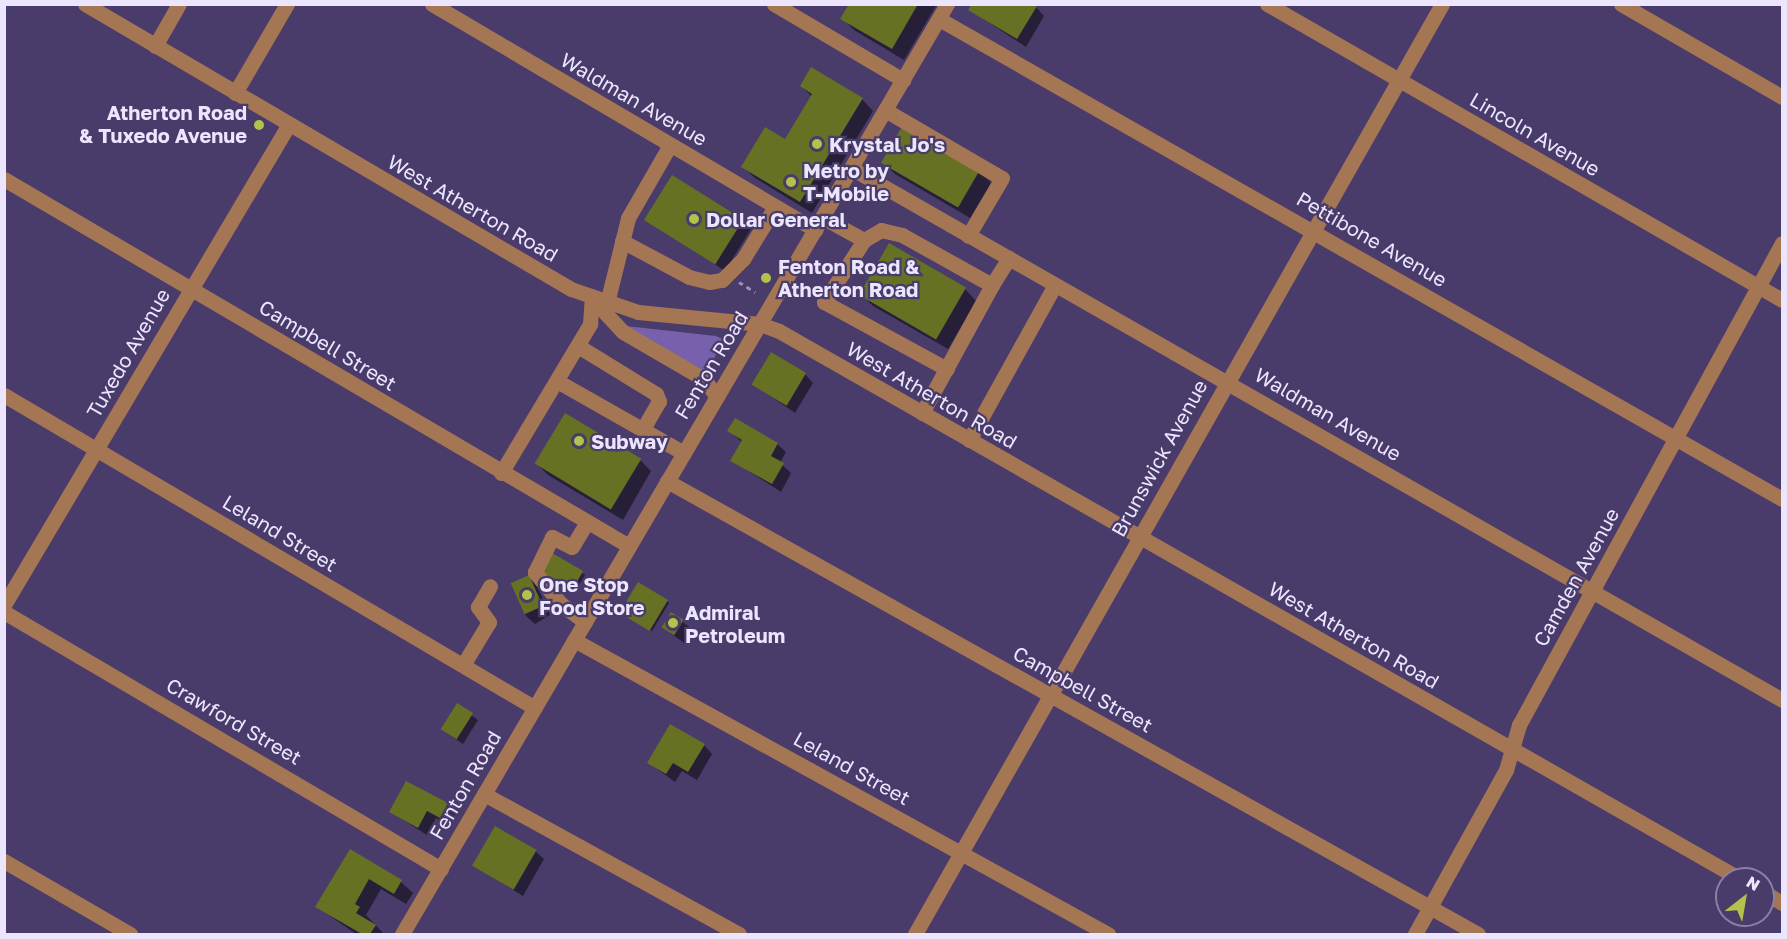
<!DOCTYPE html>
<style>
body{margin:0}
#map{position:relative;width:1787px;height:939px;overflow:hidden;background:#493b6a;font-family:"Golos Text",sans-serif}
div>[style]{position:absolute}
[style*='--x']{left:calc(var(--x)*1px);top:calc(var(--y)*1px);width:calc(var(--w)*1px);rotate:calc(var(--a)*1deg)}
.green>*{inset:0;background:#7760ac}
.shadow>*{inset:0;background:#0007}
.building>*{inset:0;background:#677124;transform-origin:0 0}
.path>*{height:3px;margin-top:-1.5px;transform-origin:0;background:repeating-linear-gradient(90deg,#9a90b3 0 4.5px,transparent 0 9px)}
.minor>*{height:15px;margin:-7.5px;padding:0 7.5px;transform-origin:7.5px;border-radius:7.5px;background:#a57654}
.dots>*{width:16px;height:16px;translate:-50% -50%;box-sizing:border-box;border:3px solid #493b6a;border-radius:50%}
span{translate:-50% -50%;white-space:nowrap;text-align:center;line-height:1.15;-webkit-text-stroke:4.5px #493b6a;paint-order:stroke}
.street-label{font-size:20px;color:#ebe5fd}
.poi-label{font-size:20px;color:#ebe5fd;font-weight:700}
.right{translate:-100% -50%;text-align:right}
.left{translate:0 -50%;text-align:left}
.frame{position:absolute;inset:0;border:6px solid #ebe5fd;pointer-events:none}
.north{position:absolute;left:1715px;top:867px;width:60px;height:60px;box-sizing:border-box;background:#493b6a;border:2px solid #8a7fa5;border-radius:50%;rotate:31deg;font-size:16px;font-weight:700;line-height:24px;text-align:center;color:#ebe5fd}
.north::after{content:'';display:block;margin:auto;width:21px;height:27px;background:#b3c24b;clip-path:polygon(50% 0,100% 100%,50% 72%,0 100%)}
</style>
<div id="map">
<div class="green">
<div style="clip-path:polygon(626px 326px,716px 336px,724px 340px,705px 375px)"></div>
</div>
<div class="shadow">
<div style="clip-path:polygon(851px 4px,937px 4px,904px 60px,854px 30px,842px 18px)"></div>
<div style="clip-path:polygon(1036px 7px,1044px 16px,1026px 47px,970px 10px)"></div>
<div style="clip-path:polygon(802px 86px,862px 99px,873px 111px,812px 213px,755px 178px,743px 167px,786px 141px,812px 97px)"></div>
<div style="clip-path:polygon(883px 162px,979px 171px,991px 183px,970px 218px,895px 174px)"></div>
<div style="clip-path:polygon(646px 219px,742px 220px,751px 229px,725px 271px)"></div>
<div style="clip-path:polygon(965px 289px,976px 301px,948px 349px,873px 306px,861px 294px)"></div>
<div style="clip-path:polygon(805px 374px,813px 383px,795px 413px,753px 384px)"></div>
<div style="clip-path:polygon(729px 431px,777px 444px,786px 452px,780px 463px,791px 473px,781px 492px,732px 460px,742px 442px)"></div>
<div style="clip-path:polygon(640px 460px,651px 471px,623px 520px,548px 475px,537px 464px)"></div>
<div style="clip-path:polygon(553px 555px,585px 575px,574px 594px,544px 577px)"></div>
<div style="clip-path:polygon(529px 577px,537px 586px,550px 615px,535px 624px,526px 616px,513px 585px)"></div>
<div style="clip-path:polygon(667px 601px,669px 603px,652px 631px,624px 615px)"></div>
<div style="clip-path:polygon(672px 614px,692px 629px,684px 643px,664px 628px)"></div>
<div style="clip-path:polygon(457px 705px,478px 720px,463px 744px,443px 730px)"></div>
<div style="clip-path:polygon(704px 745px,712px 754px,697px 780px,682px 771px,675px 782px,649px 763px)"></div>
<div style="clip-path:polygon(447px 805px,456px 813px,449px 826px,436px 818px,427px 835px,391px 812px)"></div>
<div style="clip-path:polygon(350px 851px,401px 882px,413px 893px,406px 904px,381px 889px,366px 915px,384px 934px,356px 934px,317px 907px)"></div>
<div style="clip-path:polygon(535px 851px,544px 859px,523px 896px,474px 866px)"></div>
</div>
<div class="building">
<div style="clip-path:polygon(849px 4px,918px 4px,892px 49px,840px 19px)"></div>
<div style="clip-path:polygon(972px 4px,1034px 4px,1037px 6px,1017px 39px,968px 10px)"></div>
<div style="clip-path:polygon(811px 67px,863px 98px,800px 202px,741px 167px,765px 127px,785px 139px,812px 94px,800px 86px)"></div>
<div style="left:903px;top:125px;width:89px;height:44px;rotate:30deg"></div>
<div style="left:672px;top:175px;width:84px;height:53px;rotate:32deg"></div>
<div style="left:889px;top:243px;width:89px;height:60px;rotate:30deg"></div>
<div style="left:771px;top:352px;width:41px;height:38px;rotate:31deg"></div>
<div style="left:565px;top:413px;width:89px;height:59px;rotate:31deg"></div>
<div style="clip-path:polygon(735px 418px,778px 443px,771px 456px,784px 463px,772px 484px,730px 461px,742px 440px,727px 431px)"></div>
<div style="left:552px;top:553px;width:36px;height:25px;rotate:30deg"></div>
<div style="left:529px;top:575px;width:34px;height:20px;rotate:66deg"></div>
<div style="left:638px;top:582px;width:35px;height:36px;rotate:31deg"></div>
<div style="left:671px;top:612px;width:15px;height:18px;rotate:32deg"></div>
<div style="left:457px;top:703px;width:19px;height:31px;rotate:32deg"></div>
<div style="clip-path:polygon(670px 724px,705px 744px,688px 772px,673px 763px,666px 774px,647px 763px)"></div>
<div style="clip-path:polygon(406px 781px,448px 803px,440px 818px,427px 811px,418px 828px,389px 812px)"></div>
<div style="left:495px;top:826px;width:48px;height:46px;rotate:30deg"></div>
<div style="clip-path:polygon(350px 849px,402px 880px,394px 894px,369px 879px,355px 904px,360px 907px,356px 913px,376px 925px,370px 934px,362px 934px,315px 907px)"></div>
</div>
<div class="path">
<div style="--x:739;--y:282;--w:19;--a:32"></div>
</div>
<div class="minor">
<div style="--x:85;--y:4;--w:563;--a:30.39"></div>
<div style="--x:571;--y:289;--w:71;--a:18.9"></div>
<div style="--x:638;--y:312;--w:123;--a:5.6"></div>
<div style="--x:760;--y:324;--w:20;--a:20"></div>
<div style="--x:779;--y:331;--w:1106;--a:29.69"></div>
<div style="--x:432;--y:4;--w:445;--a:30.5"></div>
<div style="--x:774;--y:4;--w:150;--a:30.5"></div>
<div style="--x:1267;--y:4;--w:594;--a:29.89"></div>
<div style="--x:1621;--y:4;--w:186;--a:30"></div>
<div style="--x:939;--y:19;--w:970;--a:29.66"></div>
<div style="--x:155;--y:46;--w:48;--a:-60.3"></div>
<div style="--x:235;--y:93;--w:103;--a:-59.7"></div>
<div style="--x:885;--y:110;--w:135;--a:30.2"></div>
<div style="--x:1002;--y:178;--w:67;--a:120.4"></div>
<div style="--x:851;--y:168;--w:1072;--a:29.74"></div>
<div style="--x:4;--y:179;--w:725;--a:30.42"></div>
<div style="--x:822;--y:217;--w:48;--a:28.7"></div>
<div style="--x:864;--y:240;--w:20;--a:-30"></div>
<div style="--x:881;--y:230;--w:22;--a:13"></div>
<div style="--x:902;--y:235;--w:103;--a:29.1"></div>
<div style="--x:992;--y:285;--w:32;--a:-58"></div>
<div style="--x:864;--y:240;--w:74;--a:122.8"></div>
<div style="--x:824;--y:302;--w:140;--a:28.6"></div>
<div style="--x:622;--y:241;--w:76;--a:28.2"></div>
<div style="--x:689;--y:277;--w:21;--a:14"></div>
<div style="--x:709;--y:282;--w:13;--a:-9"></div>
<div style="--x:722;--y:280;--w:30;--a:-45"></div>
<div style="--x:743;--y:259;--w:61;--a:-58.4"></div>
<div style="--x:594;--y:301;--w:42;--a:46.9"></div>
<div style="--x:623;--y:332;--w:94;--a:30.1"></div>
<div style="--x:704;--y:379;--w:22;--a:54"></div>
<div style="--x:607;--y:303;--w:88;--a:-76.1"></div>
<div style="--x:628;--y:218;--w:84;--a:-60.1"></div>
<div style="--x:578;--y:346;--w:92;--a:31.6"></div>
<div style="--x:656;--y:394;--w:8;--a:67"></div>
<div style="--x:659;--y:401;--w:34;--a:120"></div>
<div style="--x:557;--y:381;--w:146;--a:29.6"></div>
<div style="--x:4;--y:395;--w:616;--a:30.52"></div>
<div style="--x:922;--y:413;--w:146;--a:-61.3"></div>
<div style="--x:969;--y:440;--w:177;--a:-61"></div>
<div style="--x:501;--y:473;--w:174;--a:-59.1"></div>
<div style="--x:590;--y:324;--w:26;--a:-86"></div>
<div style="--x:667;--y:481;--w:929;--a:29.19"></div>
<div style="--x:4;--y:605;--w:559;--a:-59.35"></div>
<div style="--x:4;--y:612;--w:507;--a:30.46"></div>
<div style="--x:585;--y:622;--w:31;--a:-143"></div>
<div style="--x:560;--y:603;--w:40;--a:-129"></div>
<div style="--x:535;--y:572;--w:39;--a:-64"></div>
<div style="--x:552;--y:537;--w:22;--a:27"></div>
<div style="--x:572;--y:547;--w:29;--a:-59"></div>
<div style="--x:574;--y:640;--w:610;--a:28.84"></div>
<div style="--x:463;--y:665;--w:50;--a:-58.8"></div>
<div style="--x:489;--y:622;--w:19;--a:-126"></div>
<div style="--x:478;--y:607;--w:24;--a:-60"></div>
<div style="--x:484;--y:794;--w:291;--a:28.8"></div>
<div style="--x:4;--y:861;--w:146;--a:30.1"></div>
<div style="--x:1763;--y:892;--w:22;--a:30"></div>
<div style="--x:402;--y:934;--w:1078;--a:-59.63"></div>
<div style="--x:915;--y:934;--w:1069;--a:-60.46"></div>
<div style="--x:1415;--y:934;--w:188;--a:-61"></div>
<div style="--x:1506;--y:770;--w:47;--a:-73.9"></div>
<div style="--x:1519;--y:725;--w:549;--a:-61.38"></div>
</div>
<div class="dots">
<div style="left:259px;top:125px;background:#b3c24b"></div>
<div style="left:817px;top:144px;background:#b3c24b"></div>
<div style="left:791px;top:182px;background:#b3c24b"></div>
<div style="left:694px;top:219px;background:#b3c24b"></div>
<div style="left:766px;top:278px;background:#b3c24b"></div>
<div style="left:579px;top:441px;background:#b3c24b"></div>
<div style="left:527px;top:595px;background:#b3c24b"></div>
<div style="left:673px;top:623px;background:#b3c24b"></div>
</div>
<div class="street-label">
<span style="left:634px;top:99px;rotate:30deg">Waldman Avenue</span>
<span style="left:1535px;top:134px;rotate:30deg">Lincoln Avenue</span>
<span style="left:473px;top:208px;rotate:30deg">West Atherton Road</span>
<span style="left:1372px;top:239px;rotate:30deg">Pettibone Avenue</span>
<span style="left:328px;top:345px;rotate:31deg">Campbell Street</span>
<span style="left:128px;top:353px;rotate:-60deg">Tuxedo Avenue</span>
<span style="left:711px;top:365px;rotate:-59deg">Fenton Road</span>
<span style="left:932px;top:395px;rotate:30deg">West Atherton Road</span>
<span style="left:1328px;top:414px;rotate:30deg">Waldman Avenue</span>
<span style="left:1159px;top:458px;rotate:-61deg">Brunswick Avenue</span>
<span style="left:280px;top:533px;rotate:31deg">Leland Street</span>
<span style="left:1576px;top:577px;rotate:-61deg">Camden Avenue</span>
<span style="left:1354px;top:635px;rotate:30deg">West Atherton Road</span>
<span style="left:1083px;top:689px;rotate:29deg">Campbell Street</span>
<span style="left:234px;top:721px;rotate:30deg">Crawford Street</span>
<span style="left:852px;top:768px;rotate:29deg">Leland Street</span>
<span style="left:465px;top:785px;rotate:-60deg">Fenton Road</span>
</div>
<div class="poi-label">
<span class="right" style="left:247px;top:124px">Atherton Road<br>&amp; Tuxedo Avenue</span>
<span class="left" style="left:829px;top:144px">Krystal Jo's</span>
<span class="left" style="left:803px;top:182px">Metro by<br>T-Mobile</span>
<span class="left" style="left:706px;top:219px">Dollar General</span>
<span class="left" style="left:778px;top:278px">Fenton Road &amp;<br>Atherton Road</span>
<span class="left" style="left:591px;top:441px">Subway</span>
<span class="left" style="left:539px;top:596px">One Stop<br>Food Store</span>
<span class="left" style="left:685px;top:624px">Admiral<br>Petroleum</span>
</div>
<div class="frame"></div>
<div class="north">N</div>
</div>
